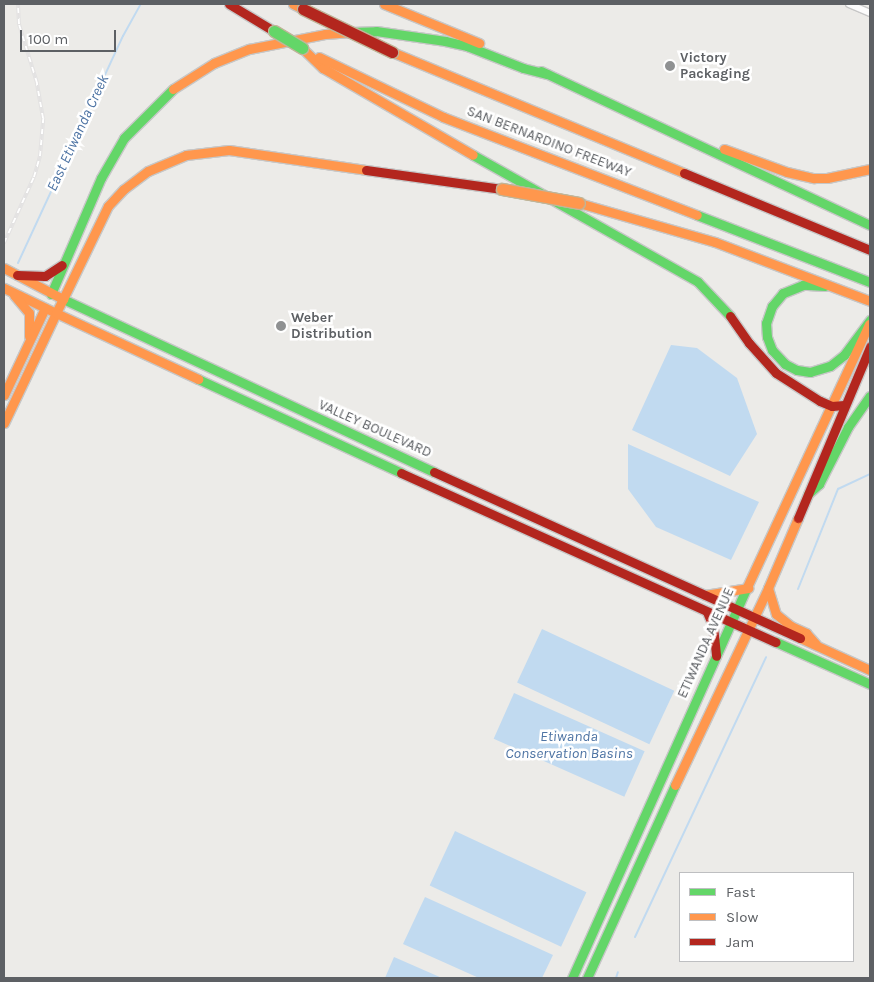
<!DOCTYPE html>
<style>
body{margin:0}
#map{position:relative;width:874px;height:982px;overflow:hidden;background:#ecebe8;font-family:Karla,sans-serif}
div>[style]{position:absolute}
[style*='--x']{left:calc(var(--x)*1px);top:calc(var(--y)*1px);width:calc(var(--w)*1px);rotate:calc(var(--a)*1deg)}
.water>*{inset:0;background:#c1daf0;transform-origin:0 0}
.stream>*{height:2px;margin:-1px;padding:0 1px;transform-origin:1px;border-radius:1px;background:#c1daf0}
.roads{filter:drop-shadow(1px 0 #c7c7c7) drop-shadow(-1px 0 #c7c7c7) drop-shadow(0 1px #c7c7c7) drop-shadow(0 -1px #c7c7c7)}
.street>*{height:6px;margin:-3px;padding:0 3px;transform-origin:3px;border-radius:3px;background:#fcfcfc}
.fast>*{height:9px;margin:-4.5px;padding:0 4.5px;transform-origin:4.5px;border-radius:4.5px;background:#63d668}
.slow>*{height:9px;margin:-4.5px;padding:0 4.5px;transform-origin:4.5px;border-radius:4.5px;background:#ff974d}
.jam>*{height:9px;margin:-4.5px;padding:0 4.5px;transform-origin:4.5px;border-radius:4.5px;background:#b3261e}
.rail>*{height:4px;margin-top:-2px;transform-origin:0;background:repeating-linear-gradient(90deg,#fff 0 5.5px,#e3e2e2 0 11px);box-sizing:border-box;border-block:1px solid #e3e2e2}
.bridges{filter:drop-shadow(1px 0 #bfb599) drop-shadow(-1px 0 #bfb599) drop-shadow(0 1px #bfb599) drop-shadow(0 -1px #bfb599)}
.fast-bridge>*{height:11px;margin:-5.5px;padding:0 5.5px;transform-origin:5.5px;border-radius:5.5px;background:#63d668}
.slow-bridge>*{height:11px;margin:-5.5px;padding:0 5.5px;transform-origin:5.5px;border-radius:5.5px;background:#ff974d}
.jam-bridge>*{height:11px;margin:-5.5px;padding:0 5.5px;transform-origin:5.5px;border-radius:5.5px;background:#b3261e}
.dots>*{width:14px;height:14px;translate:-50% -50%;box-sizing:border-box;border:2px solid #fff;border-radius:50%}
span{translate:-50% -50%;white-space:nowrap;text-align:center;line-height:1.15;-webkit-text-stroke:5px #fff;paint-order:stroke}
.poi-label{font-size:14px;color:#5d6064;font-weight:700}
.left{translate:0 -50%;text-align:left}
.street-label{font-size:14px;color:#5d6064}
.water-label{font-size:15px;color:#4e74a4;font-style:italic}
.frame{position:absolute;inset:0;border:5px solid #5d6064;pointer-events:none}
.legend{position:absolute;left:679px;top:872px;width:175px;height:90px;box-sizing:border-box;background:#fff;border:1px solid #bebfc1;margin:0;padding:6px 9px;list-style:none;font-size:15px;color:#5d6064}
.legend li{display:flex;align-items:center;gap:10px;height:25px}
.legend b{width:25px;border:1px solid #bebfc1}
.scale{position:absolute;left:20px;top:30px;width:96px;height:22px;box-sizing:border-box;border:2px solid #5d6064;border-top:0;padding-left:6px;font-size:15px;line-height:18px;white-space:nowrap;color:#5d6064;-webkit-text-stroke:4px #fff;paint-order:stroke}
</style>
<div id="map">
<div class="water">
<div style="clip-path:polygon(671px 345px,697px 348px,737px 378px,757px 434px,730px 476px,632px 430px)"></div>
<div style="clip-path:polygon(628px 444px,759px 502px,731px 560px,656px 527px,628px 489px)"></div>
<div style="left:542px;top:629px;width:146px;height:59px;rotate:25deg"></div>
<div style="left:514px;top:693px;width:143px;height:50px;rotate:24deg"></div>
<div style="left:455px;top:831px;width:145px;height:60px;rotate:25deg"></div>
<div style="clip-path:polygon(425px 897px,553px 955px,542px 978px,479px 978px,403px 944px)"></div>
<div style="clip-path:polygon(394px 957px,442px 978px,385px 978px)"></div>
</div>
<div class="stream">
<div style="--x:18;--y:263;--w:250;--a:-65.2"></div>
<div style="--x:123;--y:36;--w:37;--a:-61"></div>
<div style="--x:798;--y:589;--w:108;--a:-68.2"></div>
<div style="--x:838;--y:489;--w:35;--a:-25"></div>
<div style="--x:635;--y:937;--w:309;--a:-64.9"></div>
<div style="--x:616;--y:978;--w:6;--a:-72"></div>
</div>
<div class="roads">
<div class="street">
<div style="--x:849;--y:4;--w:23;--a:23"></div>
</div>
<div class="fast">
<div style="--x:352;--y:32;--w:24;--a:-2"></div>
<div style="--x:376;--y:31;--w:70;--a:8.2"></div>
<div style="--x:445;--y:41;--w:23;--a:13"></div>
<div style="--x:467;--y:46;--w:60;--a:21.4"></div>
<div style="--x:523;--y:68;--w:25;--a:14"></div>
<div style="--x:541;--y:71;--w:363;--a:25.1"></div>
<div style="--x:473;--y:155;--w:258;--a:29.4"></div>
<div style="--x:698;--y:282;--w:47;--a:46.7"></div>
<div style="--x:697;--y:215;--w:186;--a:21.2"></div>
<div style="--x:825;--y:286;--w:22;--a:-177"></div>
<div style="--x:803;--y:285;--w:22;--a:158"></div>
<div style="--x:783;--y:293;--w:17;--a:130"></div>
<div style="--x:772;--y:306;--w:18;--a:109"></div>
<div style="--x:766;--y:323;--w:14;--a:86"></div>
<div style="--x:767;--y:337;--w:14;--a:69"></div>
<div style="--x:772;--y:350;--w:19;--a:47"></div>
<div style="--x:785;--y:364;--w:13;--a:27"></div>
<div style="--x:797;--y:370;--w:13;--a:9"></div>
<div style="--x:810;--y:372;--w:21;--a:-17"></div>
<div style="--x:830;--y:366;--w:18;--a:-38"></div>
<div style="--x:844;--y:355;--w:44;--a:-53.4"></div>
<div style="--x:51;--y:294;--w:126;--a:-66.7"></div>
<div style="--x:101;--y:178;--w:46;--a:-60.1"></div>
<div style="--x:124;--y:138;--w:69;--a:-45"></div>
<div style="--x:63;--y:299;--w:409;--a:25"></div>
<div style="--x:198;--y:379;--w:224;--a:24.8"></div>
<div style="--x:808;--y:494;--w:15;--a:-42"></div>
<div style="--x:819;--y:484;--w:64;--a:-63"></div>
<div style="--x:848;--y:427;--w:38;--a:-55"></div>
<div style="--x:776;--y:642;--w:103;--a:24.1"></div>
<div style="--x:572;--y:978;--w:428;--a:-65.9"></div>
<div style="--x:587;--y:978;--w:212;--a:-65.5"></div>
</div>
<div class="slow">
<div style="--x:293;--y:4;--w:11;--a:27"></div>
<div style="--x:384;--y:4;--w:103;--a:22.3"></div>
<div style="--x:302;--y:48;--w:29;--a:44"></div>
<div style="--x:323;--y:68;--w:173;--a:30.1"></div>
<div style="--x:392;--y:52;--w:316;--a:22.5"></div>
<div style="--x:319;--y:57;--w:138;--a:25.8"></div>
<div style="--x:443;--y:117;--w:272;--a:21.1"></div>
<div style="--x:173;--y:89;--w:49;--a:-32.4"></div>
<div style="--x:214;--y:63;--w:38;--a:-22"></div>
<div style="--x:249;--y:49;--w:77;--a:-11.2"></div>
<div style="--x:325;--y:34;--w:27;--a:-4"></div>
<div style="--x:724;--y:149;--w:67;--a:20.1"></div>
<div style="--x:787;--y:172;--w:28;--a:13"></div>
<div style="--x:814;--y:178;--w:13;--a:0"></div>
<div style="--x:827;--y:178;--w:44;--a:-11.8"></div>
<div style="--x:579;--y:203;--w:141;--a:16"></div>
<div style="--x:715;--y:242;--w:166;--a:20.8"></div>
<div style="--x:4;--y:268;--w:67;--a:27.7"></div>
<div style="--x:63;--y:299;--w:16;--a:117"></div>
<div style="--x:56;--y:313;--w:58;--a:-154.3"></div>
<div style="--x:14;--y:295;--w:23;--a:50"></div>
<div style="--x:29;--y:313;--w:23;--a:90"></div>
<div style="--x:63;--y:299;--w:103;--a:-64.2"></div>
<div style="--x:108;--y:206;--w:23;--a:-47"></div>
<div style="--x:124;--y:189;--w:30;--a:-37"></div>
<div style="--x:148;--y:171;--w:41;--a:-22.8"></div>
<div style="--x:186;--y:155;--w:43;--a:-6.6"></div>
<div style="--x:229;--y:150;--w:138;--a:8.3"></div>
<div style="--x:4;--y:395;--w:96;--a:-64.8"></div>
<div style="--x:4;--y:423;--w:122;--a:-64.7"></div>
<div style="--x:56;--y:313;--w:157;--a:24.9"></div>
<div style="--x:747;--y:587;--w:290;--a:-65.1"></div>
<div style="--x:768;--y:588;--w:27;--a:73"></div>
<div style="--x:776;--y:614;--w:19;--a:39"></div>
<div style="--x:791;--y:626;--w:17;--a:25"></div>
<div style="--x:806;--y:633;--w:15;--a:48"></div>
<div style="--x:705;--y:595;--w:44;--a:-9.2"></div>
<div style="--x:800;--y:638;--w:77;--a:24.6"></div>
<div style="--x:675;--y:785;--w:218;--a:-64.7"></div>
<div style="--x:768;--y:588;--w:76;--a:-66.8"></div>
</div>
<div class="jam">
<div style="--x:229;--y:4;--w:52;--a:31"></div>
<div style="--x:366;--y:170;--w:137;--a:8"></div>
<div style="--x:684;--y:173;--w:201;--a:22.5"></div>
<div style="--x:17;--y:275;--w:28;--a:2"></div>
<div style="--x:45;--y:276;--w:20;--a:-33"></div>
<div style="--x:730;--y:316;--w:33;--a:55"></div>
<div style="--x:749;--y:343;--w:40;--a:48"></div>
<div style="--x:776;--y:373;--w:52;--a:32.5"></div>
<div style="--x:820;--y:401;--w:13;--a:23"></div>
<div style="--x:832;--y:406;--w:12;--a:-5"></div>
<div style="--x:434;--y:472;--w:402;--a:24.4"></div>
<div style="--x:401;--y:473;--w:411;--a:24.3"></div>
<div style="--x:798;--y:518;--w:186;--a:-67.2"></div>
<div style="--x:707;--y:612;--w:15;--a:67"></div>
<div style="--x:713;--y:626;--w:30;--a:84"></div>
</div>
</div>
<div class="rail">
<div style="--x:4;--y:243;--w:72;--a:-65.6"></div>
<div style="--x:34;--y:177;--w:22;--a:-74"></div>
<div style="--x:40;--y:156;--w:38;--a:-85"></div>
<div style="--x:43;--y:118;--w:36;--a:-100"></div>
<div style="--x:37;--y:83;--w:62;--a:-107"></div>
<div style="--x:19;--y:24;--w:20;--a:-93"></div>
</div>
<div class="bridges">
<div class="fast-bridge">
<div style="--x:274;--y:31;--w:33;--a:31"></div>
</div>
<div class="slow-bridge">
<div style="--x:502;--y:189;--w:78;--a:10.3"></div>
</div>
<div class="jam-bridge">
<div style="--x:303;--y:9;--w:99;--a:25.8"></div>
</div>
</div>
<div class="dots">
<div style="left:670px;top:66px;background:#8f9192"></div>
<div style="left:281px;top:326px;background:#8f9192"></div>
</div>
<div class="poi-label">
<span class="left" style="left:680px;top:66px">Victory<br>Packaging</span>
<span class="left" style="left:291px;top:326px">Weber<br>Distribution</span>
</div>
<div class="street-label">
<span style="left:549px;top:142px;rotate:21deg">SAN BERNARDINO FREEWAY</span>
<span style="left:375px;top:429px;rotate:24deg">VALLEY BOULEVARD</span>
<span style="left:706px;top:643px;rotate:-66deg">ETIWANDA AVENUE</span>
</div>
<div class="water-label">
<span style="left:78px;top:133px;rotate:-65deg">East Etiwanda Creek</span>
<span style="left:569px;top:745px">Etiwanda<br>Conservation Basins</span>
</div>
<div class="frame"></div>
<ul class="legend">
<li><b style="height:6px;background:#63d668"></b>Fast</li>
<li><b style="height:6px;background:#ff974d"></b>Slow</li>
<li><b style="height:6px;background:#b3261e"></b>Jam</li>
</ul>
<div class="scale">100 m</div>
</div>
